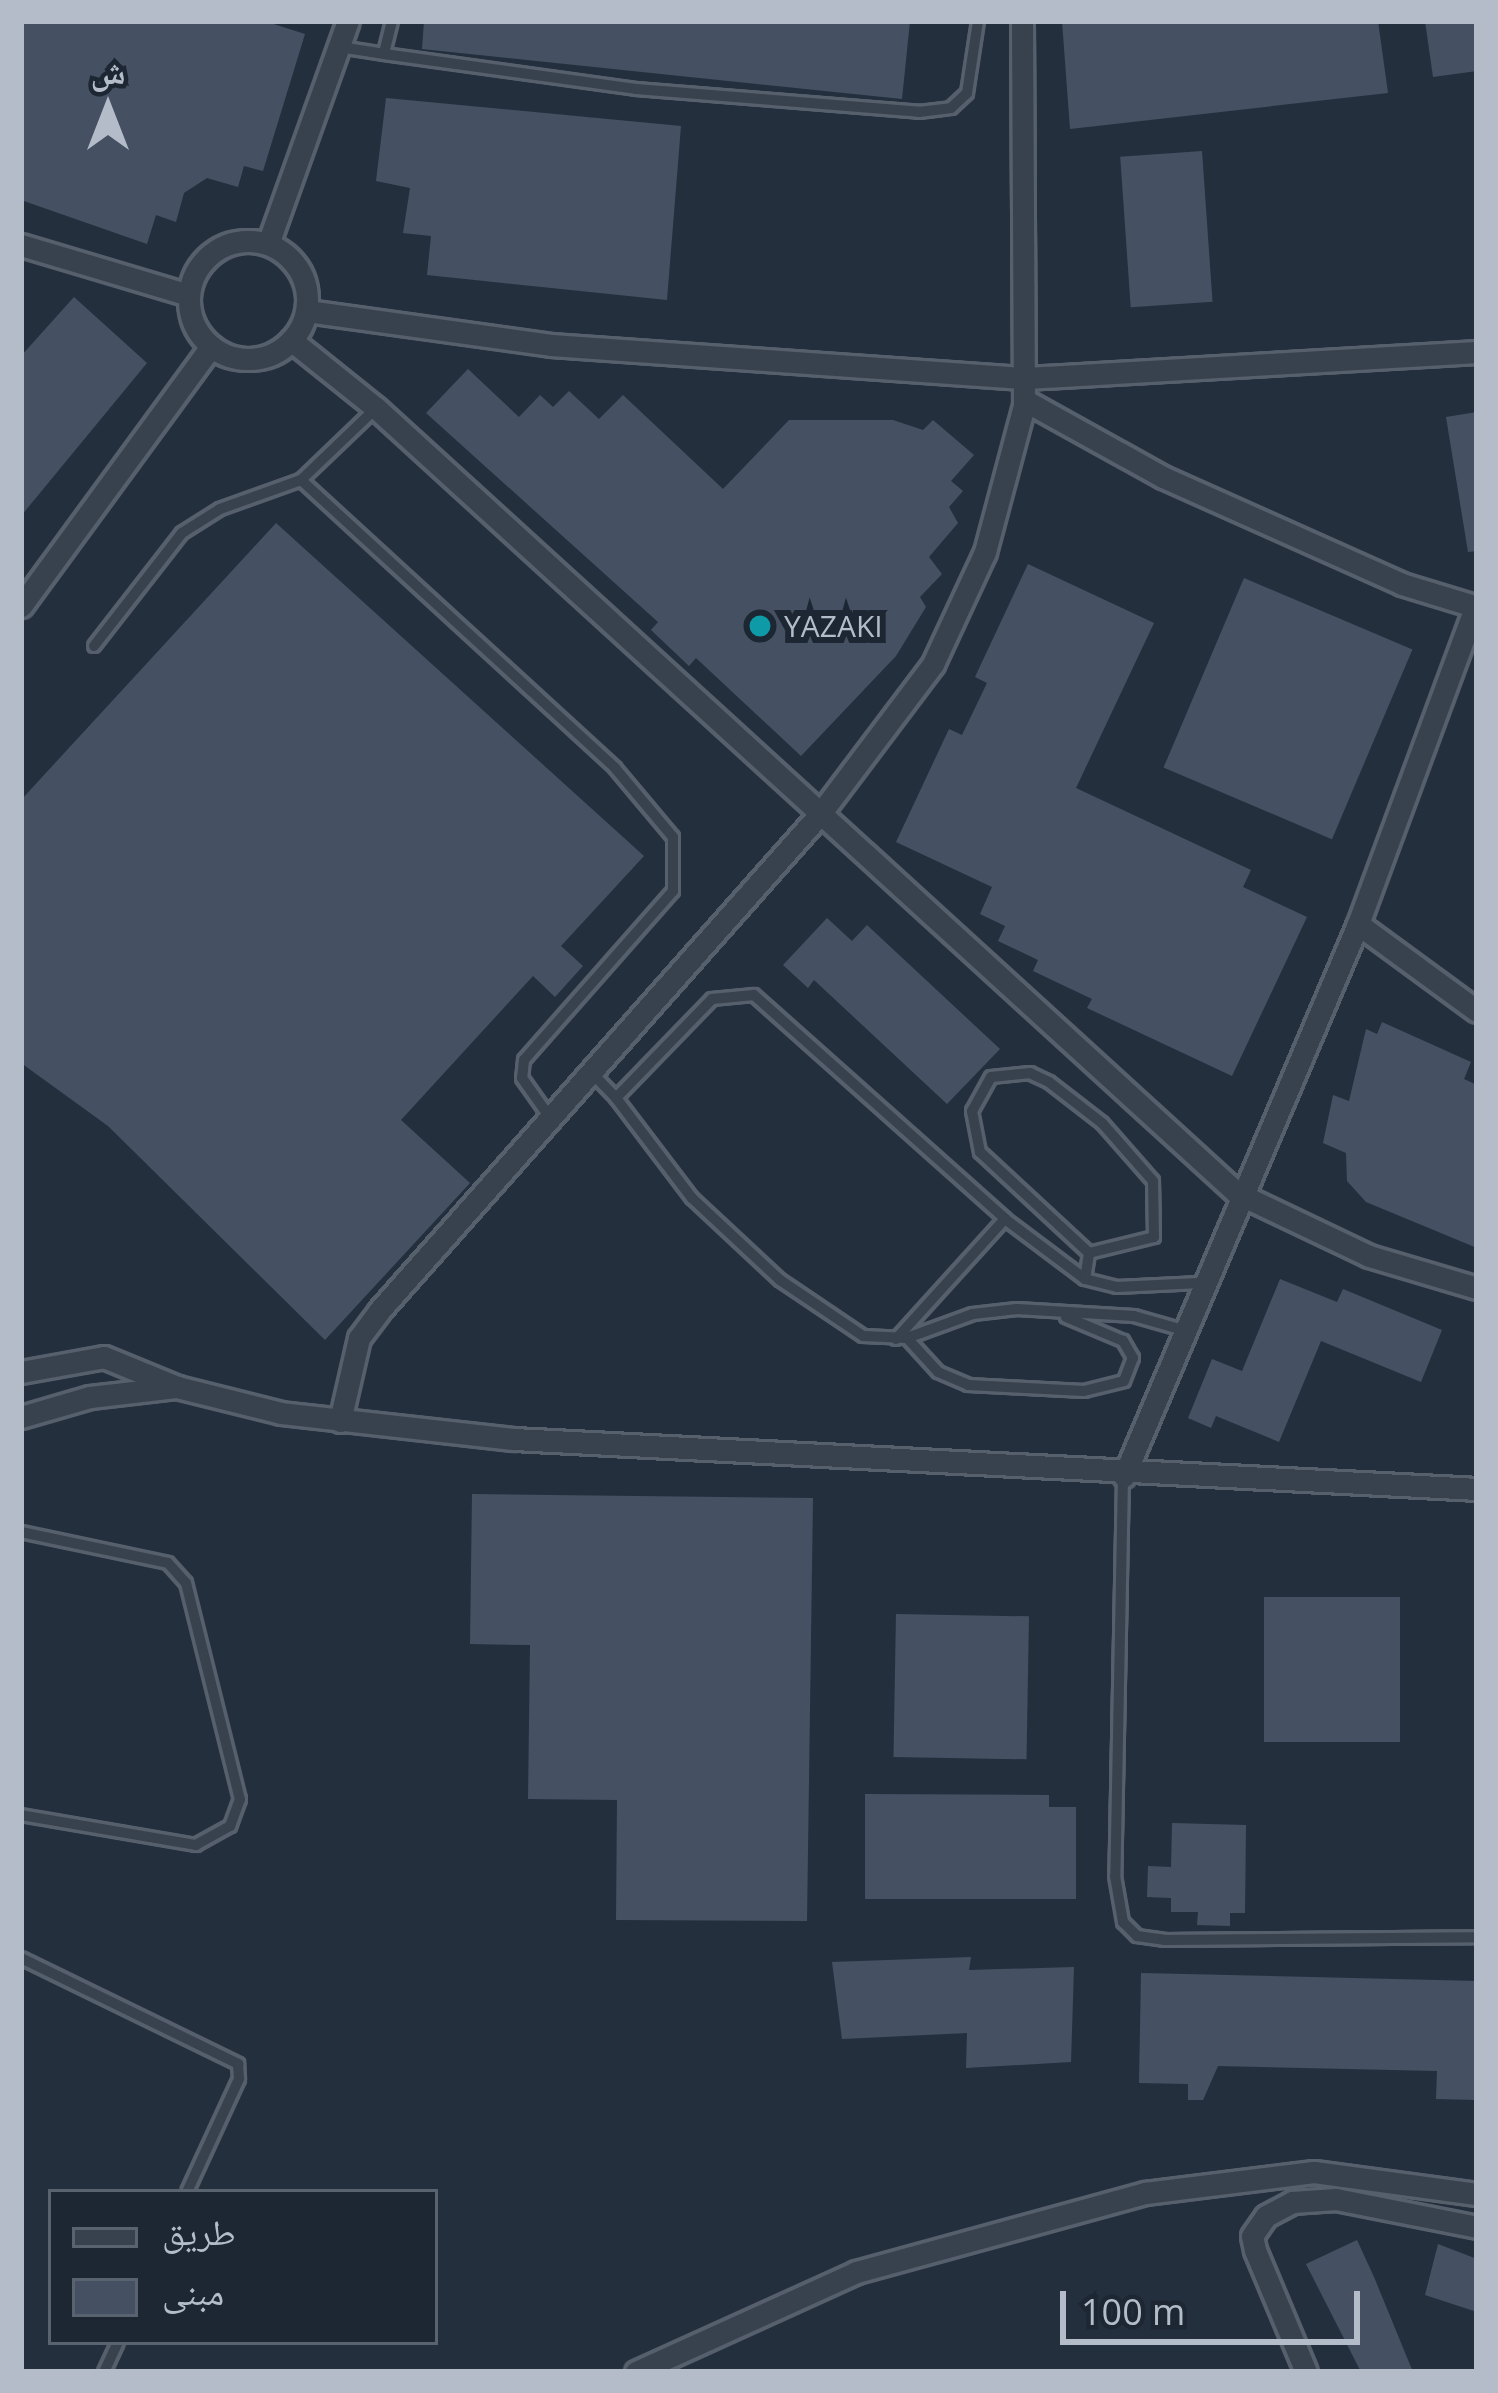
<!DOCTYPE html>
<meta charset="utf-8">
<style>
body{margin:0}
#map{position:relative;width:1498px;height:2393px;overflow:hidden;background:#242f3e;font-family:"Open Sans","Noto Naskh Arabic",sans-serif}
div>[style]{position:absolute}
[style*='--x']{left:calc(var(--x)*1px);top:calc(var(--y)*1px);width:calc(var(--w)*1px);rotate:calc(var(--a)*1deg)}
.building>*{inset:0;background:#455162;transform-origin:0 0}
.roads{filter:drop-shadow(3px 0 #565f6c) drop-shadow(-3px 0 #565f6c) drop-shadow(0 3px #565f6c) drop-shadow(0 -3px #565f6c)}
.lane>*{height:10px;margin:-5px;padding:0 5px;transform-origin:5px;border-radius:5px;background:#38414e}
.street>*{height:21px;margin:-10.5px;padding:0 10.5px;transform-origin:10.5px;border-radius:10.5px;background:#38414e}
.street>.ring{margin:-10.5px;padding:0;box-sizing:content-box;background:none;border:21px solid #38414e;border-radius:50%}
.dots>*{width:33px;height:33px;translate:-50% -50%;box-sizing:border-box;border:6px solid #1d2633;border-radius:50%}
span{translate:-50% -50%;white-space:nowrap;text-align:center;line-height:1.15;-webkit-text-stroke:12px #1d2633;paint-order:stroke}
.poi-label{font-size:30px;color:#b4bcc9}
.left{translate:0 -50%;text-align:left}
.frame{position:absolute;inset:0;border:24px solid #b4bcc9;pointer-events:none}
.legend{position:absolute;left:48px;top:2189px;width:390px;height:156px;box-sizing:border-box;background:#1d2633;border:3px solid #59626f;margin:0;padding:15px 21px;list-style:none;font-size:36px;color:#b4bcc9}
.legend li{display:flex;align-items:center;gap:24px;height:60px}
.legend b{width:60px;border:3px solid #59626f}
.north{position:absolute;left:48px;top:48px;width:120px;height:120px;-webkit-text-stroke:9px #1d2633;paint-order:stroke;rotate:0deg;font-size:33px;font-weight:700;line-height:48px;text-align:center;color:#b4bcc9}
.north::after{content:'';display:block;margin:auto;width:42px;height:54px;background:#b4bcc9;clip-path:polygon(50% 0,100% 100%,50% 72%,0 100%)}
.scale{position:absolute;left:1060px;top:2291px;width:300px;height:54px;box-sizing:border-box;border:6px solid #b4bcc9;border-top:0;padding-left:15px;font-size:36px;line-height:42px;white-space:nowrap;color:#b4bcc9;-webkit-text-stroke:9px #1d2633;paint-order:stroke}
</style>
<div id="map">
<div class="building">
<div style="clip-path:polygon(21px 21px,264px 21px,305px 34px,263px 171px,244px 166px,238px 187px,207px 178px,184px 193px,176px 222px,156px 215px,147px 244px,21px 200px)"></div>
<div style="clip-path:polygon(424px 21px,910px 21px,902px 99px,422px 49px)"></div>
<div style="clip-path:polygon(1062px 21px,1378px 21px,1388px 93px,1070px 129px)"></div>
<div style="clip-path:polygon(1425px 21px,1477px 21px,1477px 71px,1433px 77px)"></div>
<div style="clip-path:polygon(386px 98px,681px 126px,667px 300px,427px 275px,431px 236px,403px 233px,410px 188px,376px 181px)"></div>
<div style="left:1202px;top:151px;width:151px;height:82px;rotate:86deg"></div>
<div style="clip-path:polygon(74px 297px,147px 363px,21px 516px,21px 356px)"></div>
<div style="clip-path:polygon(468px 369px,519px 417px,540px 395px,553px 407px,569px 391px,599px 419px,623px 395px,723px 489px,789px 420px,893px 420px,923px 430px,933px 420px,974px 455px,951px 481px,963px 491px,949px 507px,958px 523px,929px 557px,942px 574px,920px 597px,926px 607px,896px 656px,801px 756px,696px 658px,689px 666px,651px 630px,658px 622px,426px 413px)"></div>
<div style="clip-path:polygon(1477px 412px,1477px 551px,1468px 552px,1446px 417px)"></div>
<div style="clip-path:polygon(276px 523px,644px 856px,561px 946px,583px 966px,555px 997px,533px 976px,401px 1120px,470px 1183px,325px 1340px,108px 1126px,21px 1063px,21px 800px)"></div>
<div style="clip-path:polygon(1028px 564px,1154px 623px,1076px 788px,1251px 870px,1243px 887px,1307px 917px,1232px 1076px,1087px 1008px,1092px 999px,1033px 971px,1038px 960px,998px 941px,1005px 926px,980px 914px,992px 887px,896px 842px,949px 729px,962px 735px,987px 683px,975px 677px)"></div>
<div style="left:1244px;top:578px;width:183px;height:206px;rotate:23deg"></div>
<div style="clip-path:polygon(827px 918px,852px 941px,867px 925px,1000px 1049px,947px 1104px,814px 980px,808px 988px,783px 965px)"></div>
<div style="clip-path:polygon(1382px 1022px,1471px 1062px,1464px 1079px,1477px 1085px,1477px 1248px,1366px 1202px,1347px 1181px,1346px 1153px,1323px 1143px,1333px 1095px,1349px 1101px,1366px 1029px,1377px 1034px)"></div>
<div style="clip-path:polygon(1280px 1279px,1337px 1302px,1343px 1289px,1442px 1330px,1421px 1382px,1321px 1341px,1279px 1442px,1216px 1416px,1211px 1428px,1188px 1418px,1212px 1359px,1242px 1371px)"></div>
<div style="clip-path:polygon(472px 1494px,813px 1498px,807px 1921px,616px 1920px,617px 1800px,528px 1799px,530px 1645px,470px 1644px)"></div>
<div style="left:1264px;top:1597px;width:136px;height:145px"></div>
<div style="left:896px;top:1614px;width:133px;height:143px;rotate:1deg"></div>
<div style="clip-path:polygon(865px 1794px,1049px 1795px,1049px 1807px,1076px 1807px,1076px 1899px,865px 1899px)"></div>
<div style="clip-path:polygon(1172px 1823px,1246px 1825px,1245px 1913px,1230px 1913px,1230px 1926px,1197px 1925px,1198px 1912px,1171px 1912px,1171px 1898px,1147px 1897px,1148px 1866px,1171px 1867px)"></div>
<div style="clip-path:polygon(971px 1957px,969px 1970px,1074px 1967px,1071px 2062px,966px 2068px,967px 2033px,842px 2039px,832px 1962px)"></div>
<div style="clip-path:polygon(1141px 1973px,1477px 1981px,1477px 2100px,1436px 2099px,1437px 2071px,1218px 2066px,1203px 2100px,1188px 2100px,1188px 2084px,1139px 2083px)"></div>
<div style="clip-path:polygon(1357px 2240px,1374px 2277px,1413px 2372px,1361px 2372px,1306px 2264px)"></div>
<div style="clip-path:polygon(1438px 2244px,1477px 2259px,1477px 2312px,1425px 2295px)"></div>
</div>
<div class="roads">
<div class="lane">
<div style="--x:392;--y:21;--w:34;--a:104"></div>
<div style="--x:384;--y:54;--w:254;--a:7.9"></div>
<div style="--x:636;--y:89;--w:284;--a:4.6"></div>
<div style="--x:919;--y:112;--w:32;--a:-7"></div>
<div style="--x:951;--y:108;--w:22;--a:-43"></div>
<div style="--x:967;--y:93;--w:73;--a:-81.3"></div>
<div style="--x:340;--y:47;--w:45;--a:9"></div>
<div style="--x:301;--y:480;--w:426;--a:42.5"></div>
<div style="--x:615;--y:768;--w:90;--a:50"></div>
<div style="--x:673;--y:837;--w:54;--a:90"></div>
<div style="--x:673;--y:891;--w:225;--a:131.4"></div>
<div style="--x:524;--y:1060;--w:18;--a:96"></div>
<div style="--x:522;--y:1078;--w:50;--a:54.7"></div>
<div style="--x:94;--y:646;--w:143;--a:-52.1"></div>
<div style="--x:182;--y:533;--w:45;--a:-32.3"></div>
<div style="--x:220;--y:509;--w:86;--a:-19.7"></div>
<div style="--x:301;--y:480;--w:104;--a:-43.8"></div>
<div style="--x:591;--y:1072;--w:36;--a:46"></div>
<div style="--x:616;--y:1098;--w:138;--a:-45.9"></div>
<div style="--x:712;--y:999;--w:42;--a:-5.4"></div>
<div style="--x:754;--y:995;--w:336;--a:41.7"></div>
<div style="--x:1005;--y:1219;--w:100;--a:36.9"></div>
<div style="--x:1085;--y:1279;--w:33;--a:14"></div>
<div style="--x:1117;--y:1287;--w:83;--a:-2.8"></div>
<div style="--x:616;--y:1098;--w:126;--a:52.8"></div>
<div style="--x:692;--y:1198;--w:120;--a:43"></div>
<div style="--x:780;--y:1280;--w:100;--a:34"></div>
<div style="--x:863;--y:1336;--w:44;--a:2.6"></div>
<div style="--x:907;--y:1338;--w:70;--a:-20"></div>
<div style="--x:973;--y:1314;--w:44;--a:-6.5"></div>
<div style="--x:1017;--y:1309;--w:117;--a:3.4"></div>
<div style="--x:1134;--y:1316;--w:51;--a:15.9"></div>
<div style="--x:1085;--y:1279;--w:26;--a:-81"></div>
<div style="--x:1089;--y:1253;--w:67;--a:-13.8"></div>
<div style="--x:1154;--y:1237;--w:56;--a:-91"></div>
<div style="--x:1153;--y:1181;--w:77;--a:-131.3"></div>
<div style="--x:1102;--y:1123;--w:67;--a:-142.3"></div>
<div style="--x:1049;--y:1082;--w:21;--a:-155"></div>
<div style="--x:1030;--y:1073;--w:39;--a:174"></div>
<div style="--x:991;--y:1077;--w:39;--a:119"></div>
<div style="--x:972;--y:1111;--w:42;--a:79"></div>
<div style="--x:980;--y:1152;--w:149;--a:42.8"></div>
<div style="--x:907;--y:1338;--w:46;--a:47.6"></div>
<div style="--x:938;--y:1372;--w:33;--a:23"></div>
<div style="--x:968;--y:1385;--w:116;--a:3"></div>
<div style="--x:1084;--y:1391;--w:41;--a:-14"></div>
<div style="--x:1124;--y:1381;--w:25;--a:-69"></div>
<div style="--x:1133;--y:1358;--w:20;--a:-120"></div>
<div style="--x:1123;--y:1341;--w:62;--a:-157.2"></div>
<div style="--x:896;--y:1339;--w:162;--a:-47.8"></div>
<div style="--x:1123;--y:1477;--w:399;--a:91.1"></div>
<div style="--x:1115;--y:1876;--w:47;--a:80.1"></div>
<div style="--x:1123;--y:1922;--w:20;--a:45"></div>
<div style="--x:1137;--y:1936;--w:27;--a:8"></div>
<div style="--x:1164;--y:1940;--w:313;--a:-0.5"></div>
<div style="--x:21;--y:1532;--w:150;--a:11.9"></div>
<div style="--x:168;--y:1563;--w:27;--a:48"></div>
<div style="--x:186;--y:1583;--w:223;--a:76"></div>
<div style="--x:240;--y:1799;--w:29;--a:110"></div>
<div style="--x:230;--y:1826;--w:39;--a:151"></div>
<div style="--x:196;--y:1845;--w:178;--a:-170.3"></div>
<div style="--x:21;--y:1958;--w:242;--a:26"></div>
<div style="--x:238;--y:2064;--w:15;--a:86"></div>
<div style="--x:239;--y:2079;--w:124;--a:114.7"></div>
<div style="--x:104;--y:2372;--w:33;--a:-65"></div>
</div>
<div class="street">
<div class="ring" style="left:189px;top:241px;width:97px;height:97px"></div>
<div style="--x:268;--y:244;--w:237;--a:-70.3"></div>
<div style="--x:21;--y:245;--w:175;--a:16.6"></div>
<div style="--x:307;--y:311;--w:246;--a:7.9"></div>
<div style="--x:551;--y:345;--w:476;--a:4"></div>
<div style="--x:1026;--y:378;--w:452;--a:-3.3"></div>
<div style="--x:291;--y:340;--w:109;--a:38.7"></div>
<div style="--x:376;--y:408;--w:1165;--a:42.36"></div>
<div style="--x:1237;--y:1193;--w:146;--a:25.5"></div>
<div style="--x:1369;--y:1256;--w:113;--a:16.5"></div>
<div style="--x:1024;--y:400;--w:159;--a:29"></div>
<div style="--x:1163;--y:477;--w:262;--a:24.1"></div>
<div style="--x:1402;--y:584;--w:78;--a:17"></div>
<div style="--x:21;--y:606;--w:322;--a:-53.8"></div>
<div style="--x:1358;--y:924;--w:147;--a:36.2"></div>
<div style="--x:21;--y:1372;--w:84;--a:-10.2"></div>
<div style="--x:104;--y:1357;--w:79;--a:22.3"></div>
<div style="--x:177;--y:1387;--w:107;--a:14"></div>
<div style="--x:281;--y:1413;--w:234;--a:6.4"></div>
<div style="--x:514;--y:1439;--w:964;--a:2.97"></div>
<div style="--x:21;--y:1417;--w:72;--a:-16.2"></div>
<div style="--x:90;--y:1397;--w:88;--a:-6.6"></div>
<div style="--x:340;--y:1421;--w:85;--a:-77.1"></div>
<div style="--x:359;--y:1338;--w:34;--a:-53"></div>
<div style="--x:379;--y:1311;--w:664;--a:-48.42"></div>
<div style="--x:820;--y:814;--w:188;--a:-53"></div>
<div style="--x:933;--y:664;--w:123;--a:-65.1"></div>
<div style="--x:985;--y:552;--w:152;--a:-75.1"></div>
<div style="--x:1024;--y:405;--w:384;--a:-90.3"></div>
<div style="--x:1124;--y:1476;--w:600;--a:-67.03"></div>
<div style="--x:1358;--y:924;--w:338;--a:-69.7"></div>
<div style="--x:636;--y:2372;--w:242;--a:-24.4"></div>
<div style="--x:856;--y:2272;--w:300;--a:-15.3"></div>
<div style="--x:1145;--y:2193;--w:170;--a:-7.1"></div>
<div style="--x:1314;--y:2172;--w:164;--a:7.7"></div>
<div style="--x:1306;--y:2372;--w:132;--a:-112.7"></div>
<div style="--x:1255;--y:2250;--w:14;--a:-102"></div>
<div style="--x:1252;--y:2236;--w:24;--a:-55"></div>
<div style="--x:1266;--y:2216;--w:30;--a:-28"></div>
<div style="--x:1292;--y:2202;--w:44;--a:-3.9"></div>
<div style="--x:1336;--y:2199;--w:144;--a:11.2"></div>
</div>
</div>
<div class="dots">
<div style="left:760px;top:626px;background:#0f9aa8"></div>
</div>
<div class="poi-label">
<span class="left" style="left:784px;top:626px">YAZAKI</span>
</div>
<div class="frame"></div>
<ul class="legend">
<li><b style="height:15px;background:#38414e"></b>طريق</li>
<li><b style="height:33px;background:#455162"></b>مبنى</li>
</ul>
<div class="north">ش</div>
<div class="scale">100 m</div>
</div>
